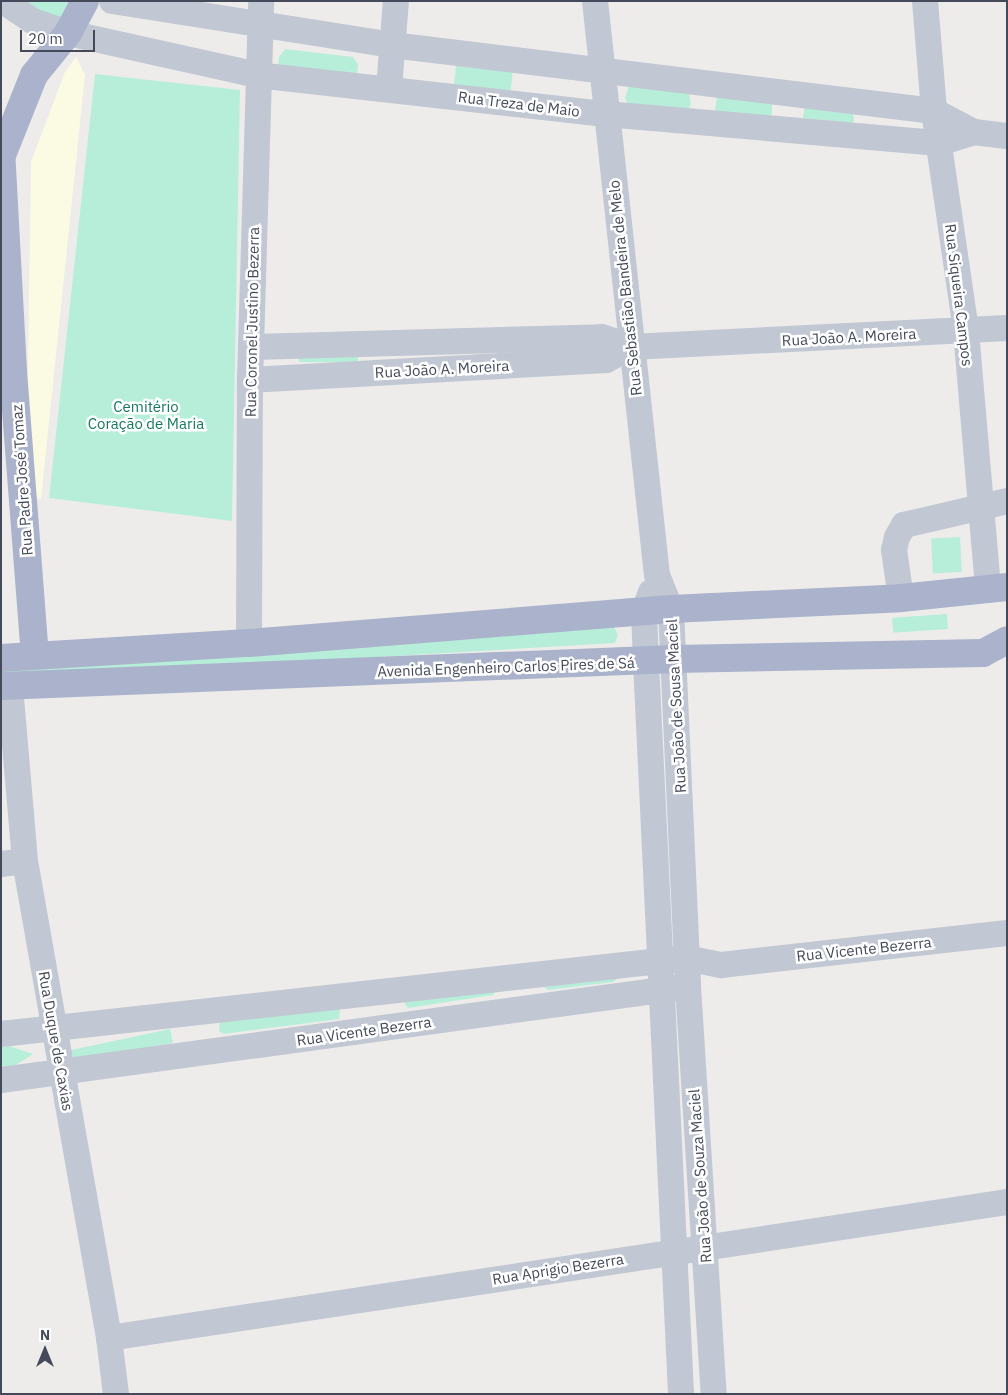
<!DOCTYPE html>
<meta charset="utf-8">
<style>
body{margin:0}
#map{position:relative;width:1008px;height:1395px;overflow:hidden;background:#eeeceb;font-family:"IBM Plex Sans",sans-serif}
div>[style]{position:absolute}
[style*='--x']{left:calc(var(--x)*1px);top:calc(var(--y)*1px);width:calc(var(--w)*1px);rotate:calc(var(--a)*1deg)}
.commercial>*{inset:0;background:#fbfae2}
.green>*{inset:0;background:#b7eed9;transform-origin:0 0}
.minor>*{height:26px;margin:-13px;padding:0 13px;transform-origin:13px;border-radius:13px;background:#c1c7d3}
.major>*{height:28px;margin:-14px;padding:0 14px;transform-origin:14px;border-radius:14px;background:#aab3cb}
span{translate:-50% -50%;white-space:nowrap;text-align:center;line-height:1.15;-webkit-text-stroke:5px #fff;paint-order:stroke}
.street-label{font-size:15px;color:#444a59}
.park-label{font-size:15px;color:#15795d}
.frame{position:absolute;inset:0;border:2px solid #444a59;pointer-events:none}
.north{position:absolute;left:20px;top:1325px;width:50px;height:50px;-webkit-text-stroke:4px #fff;paint-order:stroke;rotate:0deg;font-size:14px;font-weight:700;line-height:20px;text-align:center;color:#444a59}
.north::after{content:'';display:block;margin:auto;width:18px;height:22px;background:#444a59;clip-path:polygon(50% 0,100% 100%,50% 72%,0 100%)}
.scale{position:absolute;left:20px;top:30px;width:75px;height:22px;box-sizing:border-box;border:2px solid #444a59;border-top:0;padding-left:6px;font-size:15px;line-height:18px;white-space:nowrap;color:#444a59;-webkit-text-stroke:4px #fff;paint-order:stroke}
</style>
<div id="map">
<div class="commercial">
<div style="clip-path:polygon(76px 57px,85px 75px,41px 499px,26px 497px,31px 162px,65px 72px)"></div>
</div>
<div class="green">
<div style="clip-path:polygon(23px 1px,73px 1px,66px 15px,57px 20px)"></div>
<div style="clip-path:polygon(285px 49px,353px 57px,358px 64px,357px 76px,278px 67px,279px 57px)"></div>
<div style="left:456px;top:66px;width:57px;height:19px;rotate:6deg"></div>
<div style="clip-path:polygon(95px 74px,240px 90px,232px 521px,49px 498px)"></div>
<div style="clip-path:polygon(629px 86px,689px 93px,691px 105px,687px 110px,628px 103px,625px 98px)"></div>
<div style="clip-path:polygon(717px 96px,772px 103px,772px 113px,770px 117px,715px 111px)"></div>
<div style="clip-path:polygon(805px 106px,853px 113px,854px 121px,852px 123px,803px 118px)"></div>
<div style="left:358px;top:352px;width:10px;height:59px;rotate:90deg"></div>
<div style="left:960px;top:537px;width:35px;height:29px;rotate:87deg"></div>
<div style="left:947px;top:614px;width:15px;height:55px;rotate:86deg"></div>
<div style="clip-path:polygon(613px 625px,618px 635px,615px 643px,241px 665px,1px 673px,1px 663px)"></div>
<div style="clip-path:polygon(618px 978px,613px 982px,548px 990px,544px 987px)"></div>
<div style="clip-path:polygon(496px 991px,493px 995px,408px 1008px,402px 1000px)"></div>
<div style="clip-path:polygon(340px 1009px,339px 1019px,223px 1034px,219px 1031px,220px 1021px)"></div>
<div style="left:170px;top:1029px;width:14px;height:101px;rotate:78deg"></div>
<div style="clip-path:polygon(9px 1046px,33px 1054px,11px 1068px,1px 1069px,1px 1047px)"></div>
</div>
<div class="minor">
<div style="--x:3;--y:1;--w:36;--a:34"></div>
<div style="--x:33;--y:21;--w:37;--a:19"></div>
<div style="--x:68;--y:33;--w:194;--a:12.5"></div>
<div style="--x:257;--y:75;--w:351;--a:6.4"></div>
<div style="--x:606;--y:114;--w:334;--a:5"></div>
<div style="--x:939;--y:143;--w:37;--a:-17"></div>
<div style="--x:112;--y:1;--w:283;--a:8.9"></div>
<div style="--x:392;--y:45;--w:546;--a:6.94"></div>
<div style="--x:934;--y:111;--w:45;--a:27.7"></div>
<div style="--x:974;--y:132;--w:33;--a:7"></div>
<div style="--x:595;--y:1;--w:577;--a:83.84"></div>
<div style="--x:657;--y:575;--w:37;--a:68"></div>
<div style="--x:671;--y:609;--w:377;--a:87.4"></div>
<div style="--x:688;--y:986;--w:409;--a:86.4"></div>
<div style="--x:925;--y:1;--w:110;--a:85.3"></div>
<div style="--x:934;--y:111;--w:222;--a:81.7"></div>
<div style="--x:966;--y:331;--w:260;--a:85.1"></div>
<div style="--x:389;--y:89;--w:88;--a:-85.5"></div>
<div style="--x:251;--y:347;--w:351;--a:-1.6"></div>
<div style="--x:602;--y:337;--w:31;--a:19"></div>
<div style="--x:631;--y:347;--w:376;--a:-2.9"></div>
<div style="--x:250;--y:380;--w:357;--a:-3.2"></div>
<div style="--x:606;--y:360;--w:28;--a:-27"></div>
<div style="--x:651;--y:592;--w:20;--a:110"></div>
<div style="--x:644;--y:611;--w:51;--a:87.8"></div>
<div style="--x:646;--y:662;--w:733;--a:87.26"></div>
<div style="--x:901;--y:598;--w:49;--a:-98.3"></div>
<div style="--x:894;--y:550;--w:13;--a:-77"></div>
<div style="--x:897;--y:537;--w:14;--a:-60"></div>
<div style="--x:904;--y:525;--w:106;--a:-13.1"></div>
<div style="--x:249;--y:643;--w:263;--a:-89.8"></div>
<div style="--x:250;--y:380;--w:379;--a:-88.3"></div>
<div style="--x:10;--y:686;--w:176;--a:85.1"></div>
<div style="--x:25;--y:861;--w:484;--a:80"></div>
<div style="--x:109;--y:1338;--w:56;--a:82.9"></div>
<div style="--x:1;--y:864;--w:24;--a:-7"></div>
<div style="--x:1;--y:1034;--w:690;--a:-6.32"></div>
<div style="--x:687;--y:958;--w:35;--a:12"></div>
<div style="--x:721;--y:965;--w:288;--a:-6.4"></div>
<div style="--x:1;--y:1080;--w:681;--a:-7.76"></div>
<div style="--x:109;--y:1338;--w:908;--a:-8.61"></div>
</div>
<div class="major">
<div style="--x:1;--y:149;--w:222;--a:86.9"></div>
<div style="--x:13;--y:371;--w:285;--a:85.6"></div>
<div style="--x:2;--y:155;--w:86;--a:-68.2"></div>
<div style="--x:34;--y:75;--w:54;--a:-51"></div>
<div style="--x:68;--y:33;--w:36;--a:-62"></div>
<div style="--x:1;--y:658;--w:248;--a:-3.5"></div>
<div style="--x:249;--y:643;--w:423;--a:-4.6"></div>
<div style="--x:671;--y:609;--w:230;--a:-2.7"></div>
<div style="--x:901;--y:598;--w:107;--a:-5.9"></div>
<div style="--x:1;--y:686;--w:674;--a:-2.3"></div>
<div style="--x:674;--y:659;--w:309;--a:-1.1"></div>
<div style="--x:983;--y:653;--w:27;--a:-28"></div>
</div>
<div class="street-label">
<span style="left:519px;top:104px;rotate:7deg">Rua Treza de Maio</span>
<span style="left:625px;top:288px;rotate:-96deg">Rua Sebastião Bandeira de Melo</span>
<span style="left:959px;top:295px;rotate:83deg">Rua Siqueira Campos</span>
<span style="left:252px;top:322px;rotate:-89deg">Rua Coronel Justino Bezerra</span>
<span style="left:849px;top:337px;rotate:-3deg">Rua João A. Moreira</span>
<span style="left:442px;top:369px;rotate:-3deg">Rua João A. Moreira</span>
<span style="left:22px;top:480px;rotate:-94deg">Rua Padre José Tomaz</span>
<span style="left:506px;top:667px;rotate:-2deg">Avenida Engenheiro Carlos Pires de Sá</span>
<span style="left:676px;top:706px;rotate:-93deg">Rua João de Sousa Maciel</span>
<span style="left:864px;top:949px;rotate:-6deg">Rua Vicente Bezerra</span>
<span style="left:364px;top:1031px;rotate:-8deg">Rua Vicente Bezerra</span>
<span style="left:56px;top:1041px;rotate:80deg">Rua Duque de Caxias</span>
<span style="left:700px;top:1176px;rotate:-94deg">Rua João de Souza Maciel</span>
<span style="left:558px;top:1269px;rotate:-9deg">Rua Aprigio Bezerra</span>
</div>
<div class="park-label">
<span style="left:146px;top:415px">Cemitério<br>Coração de Maria</span>
</div>
<div class="frame"></div>
<div class="north">N</div>
<div class="scale">20 m</div>
</div>
